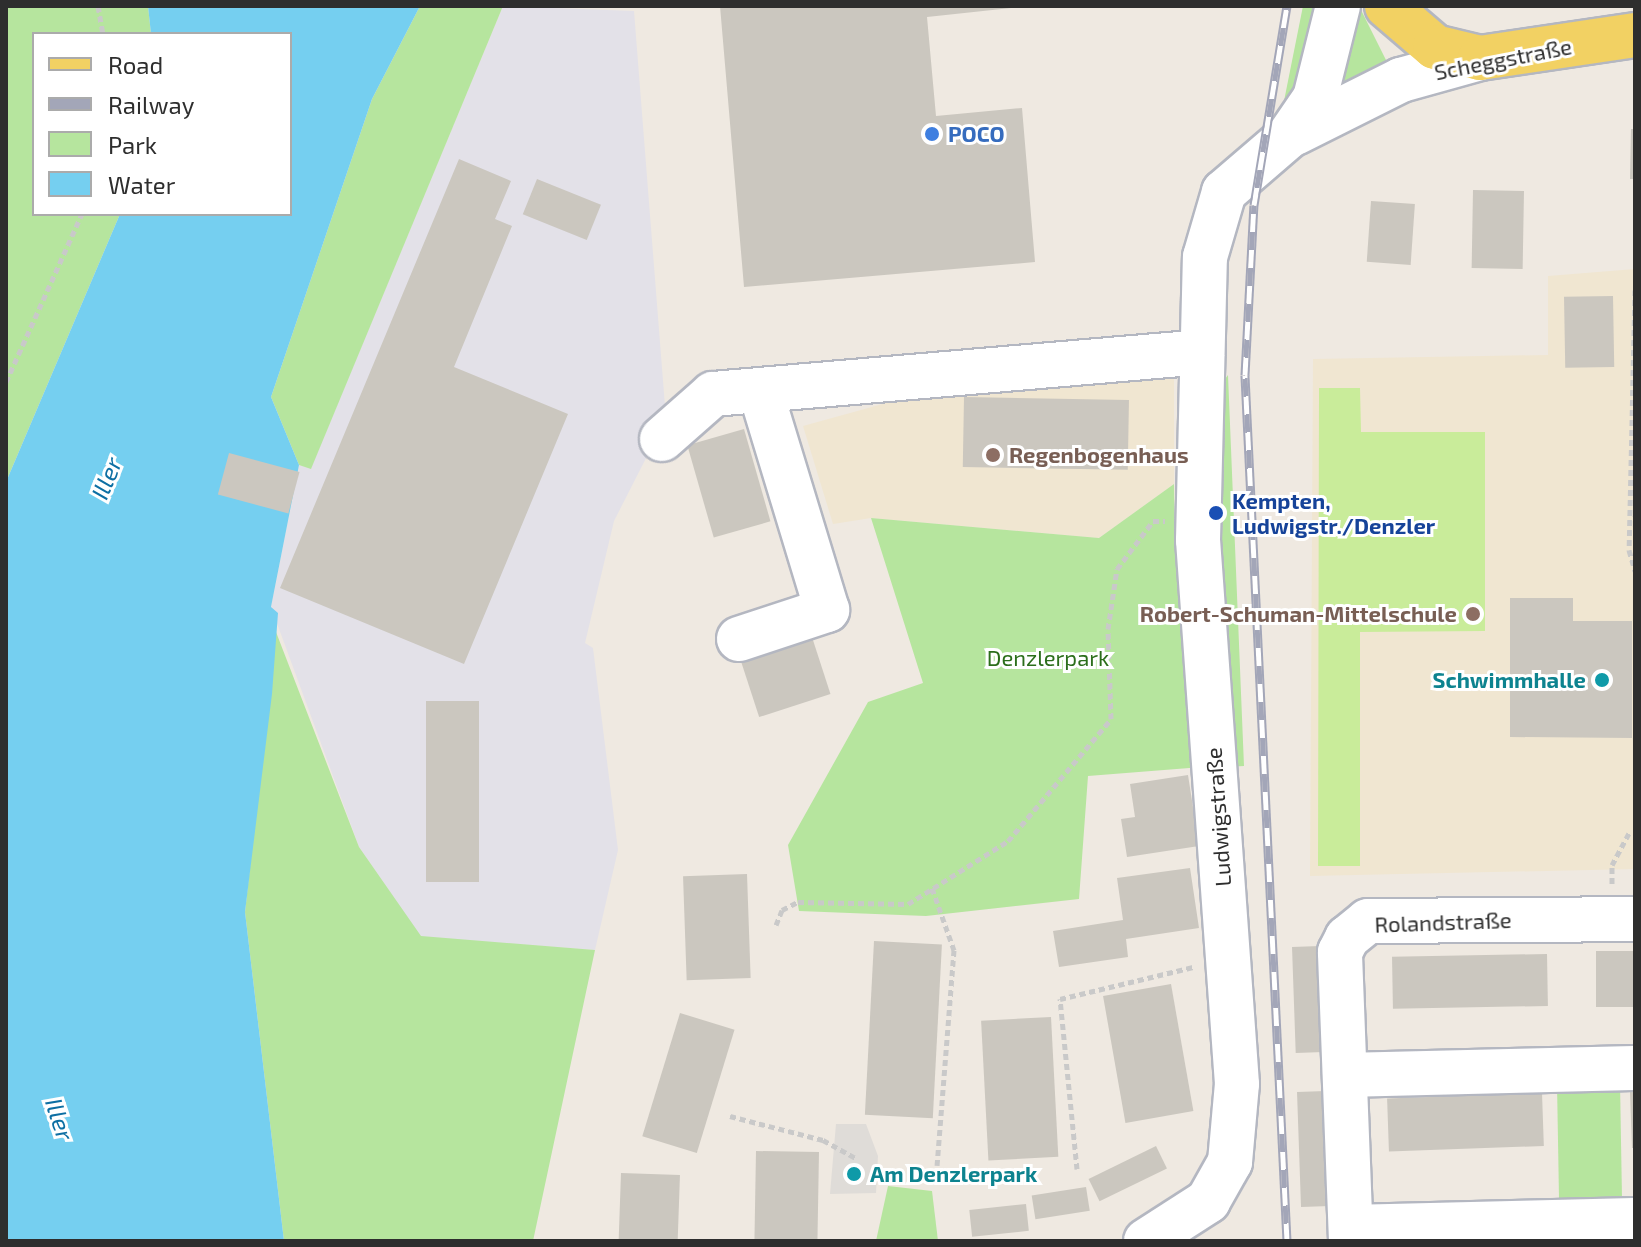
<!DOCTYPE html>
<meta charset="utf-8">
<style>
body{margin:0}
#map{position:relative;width:1641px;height:1247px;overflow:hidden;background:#efe9e1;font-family:"Exo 2",sans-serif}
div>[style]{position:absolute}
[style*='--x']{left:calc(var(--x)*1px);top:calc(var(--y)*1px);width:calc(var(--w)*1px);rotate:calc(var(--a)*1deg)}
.industrial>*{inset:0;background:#e3e1e8}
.education>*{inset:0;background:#f0e6d1}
.green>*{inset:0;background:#b6e59e;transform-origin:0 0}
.pitch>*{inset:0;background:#c9ec9a}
.plaza>*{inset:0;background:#dfdcd8}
.water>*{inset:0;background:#75cff0}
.building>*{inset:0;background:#cbc7bf;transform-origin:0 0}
.path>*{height:5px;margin-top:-2.5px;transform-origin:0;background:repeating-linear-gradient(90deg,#c9c9c9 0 6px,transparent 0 10px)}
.roads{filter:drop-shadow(2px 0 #b4b7c1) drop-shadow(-2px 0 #b4b7c1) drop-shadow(0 2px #b4b7c1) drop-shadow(0 -2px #b4b7c1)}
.minor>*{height:44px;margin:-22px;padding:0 22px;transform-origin:22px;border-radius:22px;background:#fff}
.major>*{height:44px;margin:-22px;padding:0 22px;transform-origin:22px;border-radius:22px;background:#f2d163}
.rail>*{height:9px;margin-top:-4.5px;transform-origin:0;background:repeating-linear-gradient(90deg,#fff 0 18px,#a3a6b8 0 36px);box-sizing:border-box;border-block:2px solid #a3a6b8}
.dots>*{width:22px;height:22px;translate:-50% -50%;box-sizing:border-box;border:4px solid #fff;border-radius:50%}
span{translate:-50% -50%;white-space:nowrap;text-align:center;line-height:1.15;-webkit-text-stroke:6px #fff;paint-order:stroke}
.street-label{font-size:22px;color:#2e2e2e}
.shop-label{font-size:22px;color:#366cbe;font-weight:700}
.left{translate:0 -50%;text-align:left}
.education-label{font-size:22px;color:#785e54;font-weight:700}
.right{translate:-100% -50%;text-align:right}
.transit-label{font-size:22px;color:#164399;font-weight:700}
.park-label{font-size:22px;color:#2c6e1b}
.culture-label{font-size:22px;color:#0d838f;font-weight:700}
.water-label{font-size:24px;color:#0d6fa3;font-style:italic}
.frame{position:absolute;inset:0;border:8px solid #2e2e2e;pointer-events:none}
.legend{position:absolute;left:32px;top:32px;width:260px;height:184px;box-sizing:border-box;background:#fff;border:2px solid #ababab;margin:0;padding:10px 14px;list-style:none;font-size:24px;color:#2e2e2e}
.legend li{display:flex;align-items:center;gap:16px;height:40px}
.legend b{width:40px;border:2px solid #ababab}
</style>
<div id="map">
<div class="industrial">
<div style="clip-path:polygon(503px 6px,634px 11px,666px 419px,614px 521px,585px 643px,593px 648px,618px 850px,595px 950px,421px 937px,359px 847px,271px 607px,299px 465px,311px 468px)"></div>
</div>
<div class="education">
<div style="clip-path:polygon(1635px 269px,1635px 869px,1310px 876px,1313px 359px,1548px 355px,1548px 276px)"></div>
<div style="clip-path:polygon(1174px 370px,1174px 484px,1099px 538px,871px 518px,833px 524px,803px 426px,955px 384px)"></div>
</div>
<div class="green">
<div style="clip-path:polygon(6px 6px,148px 6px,151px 34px,34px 34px,34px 214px,120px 214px,6px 482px)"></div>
<div style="clip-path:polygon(420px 6px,503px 6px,311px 469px,299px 465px,271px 397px,372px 99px)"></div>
<div style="clip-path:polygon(1303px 6px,1316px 6px,1299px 78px,1283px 106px)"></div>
<div style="clip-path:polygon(1359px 6px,1394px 76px,1320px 99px)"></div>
<div style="clip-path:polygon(1228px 375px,1244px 766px,1226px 767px,1212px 538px,1222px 538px,1223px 489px,1213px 488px,1219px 387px)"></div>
<div style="clip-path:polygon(1174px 484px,1175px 541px,1187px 540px,1202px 767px,1088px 776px,1079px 899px,926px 916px,799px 911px,788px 845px,868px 702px,923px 683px,871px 518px,1099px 538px)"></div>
<div style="clip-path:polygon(276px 632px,359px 847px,421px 936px,595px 950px,533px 1241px,284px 1241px,245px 912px)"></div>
<div style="left:1620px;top:1083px;width:119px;height:63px;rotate:89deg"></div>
<div style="clip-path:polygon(888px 1186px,932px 1191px,938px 1241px,876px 1241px)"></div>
</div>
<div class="pitch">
<div style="clip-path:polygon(1319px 388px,1360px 388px,1361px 432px,1485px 432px,1485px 631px,1360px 632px,1360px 866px,1318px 866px)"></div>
</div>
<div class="plaza">
<div style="clip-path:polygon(836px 1124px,866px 1124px,878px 1156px,876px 1193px,830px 1194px)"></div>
</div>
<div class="water">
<div style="clip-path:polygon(148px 6px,420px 6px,372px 99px,271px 397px,299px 465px,271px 607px,278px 613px,272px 694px,245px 912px,284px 1241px,6px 1241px,6px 482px,120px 214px,290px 214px,290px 34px,151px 34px)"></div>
</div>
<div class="building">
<div style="clip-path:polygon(720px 6px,1029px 6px,927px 17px,936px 116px,1022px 108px,1035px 262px,744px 287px)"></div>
<div style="clip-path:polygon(1631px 129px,1635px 129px,1635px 179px,1630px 179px)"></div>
<div style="clip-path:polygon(459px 159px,511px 181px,495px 219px,512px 226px,454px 367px,568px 414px,464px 664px,280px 588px)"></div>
<div style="left:537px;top:179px;width:69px;height:38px;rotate:22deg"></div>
<div style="left:1473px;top:190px;width:51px;height:78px;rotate:1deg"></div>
<div style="left:1371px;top:201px;width:44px;height:61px;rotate:4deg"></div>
<div style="left:1613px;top:296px;width:71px;height:49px;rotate:89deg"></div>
<div style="left:964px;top:397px;width:165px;height:70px;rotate:1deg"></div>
<div style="left:744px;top:429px;width:96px;height:59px;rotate:74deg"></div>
<div style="left:229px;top:453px;width:73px;height:43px;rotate:15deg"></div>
<div style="clip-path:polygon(1510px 598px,1573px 598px,1573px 621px,1632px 621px,1632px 738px,1510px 737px)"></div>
<div style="left:811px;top:634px;width:63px;height:75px;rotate:72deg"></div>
<div style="left:426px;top:701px;width:53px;height:181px"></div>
<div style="clip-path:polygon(1188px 775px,1199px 846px,1127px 857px,1121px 819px,1135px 817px,1130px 784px)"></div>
<div style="clip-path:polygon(1190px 868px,1199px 928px,1126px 939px,1128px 957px,1059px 967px,1053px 931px,1123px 920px,1117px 878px)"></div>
<div style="left:747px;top:874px;width:104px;height:64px;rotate:88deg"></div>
<div style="left:874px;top:941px;width:68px;height:174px;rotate:3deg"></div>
<div style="left:1320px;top:946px;width:106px;height:28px;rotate:88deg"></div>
<div style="left:1635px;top:951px;width:56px;height:39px;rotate:90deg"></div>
<div style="left:1547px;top:954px;width:52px;height:155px;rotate:89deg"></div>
<div style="left:1171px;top:984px;width:129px;height:69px;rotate:80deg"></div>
<div style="left:680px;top:1013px;width:57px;height:129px;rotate:17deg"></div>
<div style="left:1051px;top:1017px;width:140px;height:70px;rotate:87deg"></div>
<div style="left:1326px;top:1091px;width:115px;height:29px;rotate:88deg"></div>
<div style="clip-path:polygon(1630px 1092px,1635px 1092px,1635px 1148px,1632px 1148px)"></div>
<div style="left:1542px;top:1093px;width:53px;height:155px;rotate:88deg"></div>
<div style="left:1156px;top:1146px;width:25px;height:75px;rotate:64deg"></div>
<div style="left:756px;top:1151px;width:63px;height:90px;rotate:1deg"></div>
<div style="left:621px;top:1173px;width:59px;height:68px;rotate:2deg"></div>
<div style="left:1086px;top:1187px;width:24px;height:55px;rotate:81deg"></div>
<div style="left:1026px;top:1204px;width:27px;height:57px;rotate:84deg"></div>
</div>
<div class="path">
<div style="--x:98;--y:6;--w:28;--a:80"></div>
<div style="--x:1635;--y:290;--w:260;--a:91.3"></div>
<div style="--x:1629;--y:550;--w:22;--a:74"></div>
<div style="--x:6;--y:382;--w:184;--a:-65.7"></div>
<div style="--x:1612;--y:884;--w:19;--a:-90"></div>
<div style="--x:1612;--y:865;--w:36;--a:-62"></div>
<div style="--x:932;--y:888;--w:66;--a:70.5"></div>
<div style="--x:954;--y:950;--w:216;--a:94.5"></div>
<div style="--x:776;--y:925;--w:16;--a:-68"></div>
<div style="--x:782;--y:910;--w:18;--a:-27"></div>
<div style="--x:798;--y:902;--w:110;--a:1"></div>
<div style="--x:908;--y:904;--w:118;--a:-32.2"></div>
<div style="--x:1008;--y:841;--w:160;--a:-49.8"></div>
<div style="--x:1111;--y:719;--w:90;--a:-91.9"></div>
<div style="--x:1108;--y:629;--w:61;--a:-81.5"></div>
<div style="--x:1117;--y:569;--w:60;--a:-53.1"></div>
<div style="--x:1153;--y:521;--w:12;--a:0"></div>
<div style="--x:730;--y:1116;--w:96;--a:14.5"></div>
<div style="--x:823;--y:1140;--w:39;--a:29"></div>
<div style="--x:1077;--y:1169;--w:171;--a:-95.7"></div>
<div style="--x:1060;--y:999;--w:137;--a:-13.5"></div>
</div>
<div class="roads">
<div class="minor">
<div style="--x:1295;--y:133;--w:119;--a:-26.6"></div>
<div style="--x:1401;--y:80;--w:82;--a:-15.6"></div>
<div style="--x:662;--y:439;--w:68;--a:-41.4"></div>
<div style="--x:713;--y:394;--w:491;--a:-4.9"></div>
<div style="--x:739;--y:639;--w:93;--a:-18.2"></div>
<div style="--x:827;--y:610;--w:230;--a:-106.9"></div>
<div style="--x:1345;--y:1075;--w:290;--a:-1.4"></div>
<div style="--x:1351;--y:1227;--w:284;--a:-1.4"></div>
<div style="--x:1146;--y:1241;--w:74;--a:-32.8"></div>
<div style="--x:1208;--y:1201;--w:45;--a:-60.6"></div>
<div style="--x:1230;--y:1162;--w:78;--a:-84.9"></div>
<div style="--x:1237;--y:1084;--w:545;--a:-94.1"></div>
<div style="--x:1198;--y:540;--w:283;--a:-88.6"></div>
<div style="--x:1205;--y:257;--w:68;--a:-73.7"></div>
<div style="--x:1224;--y:192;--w:86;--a:-40.7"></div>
<div style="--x:1289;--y:136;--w:46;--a:-55.6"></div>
<div style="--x:1315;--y:98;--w:95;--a:-76"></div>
<div style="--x:1351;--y:1241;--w:289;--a:-92.2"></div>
<div style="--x:1340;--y:952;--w:16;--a:-63"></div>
<div style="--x:1347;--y:938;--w:27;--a:-39"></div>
<div style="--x:1368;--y:921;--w:267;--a:-0.4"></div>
</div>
<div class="major">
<div style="--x:1387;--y:6;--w:63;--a:40.5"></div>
<div style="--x:1435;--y:47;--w:46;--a:13.7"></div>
<div style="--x:1480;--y:58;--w:157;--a:-8.4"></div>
</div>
</div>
<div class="rail">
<div style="--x:1287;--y:1241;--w:867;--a:-92.78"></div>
<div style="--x:1245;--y:375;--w:170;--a:-87"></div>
<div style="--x:1254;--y:205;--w:202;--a:-80.6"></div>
</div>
<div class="dots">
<div style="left:932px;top:134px;background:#3f7fe0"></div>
<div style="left:993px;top:455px;background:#8d6e63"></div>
<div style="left:1216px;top:513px;background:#1a4fb4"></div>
<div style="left:1473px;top:614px;background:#8d6e63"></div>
<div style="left:1602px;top:680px;background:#0f9aa8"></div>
<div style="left:854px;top:1174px;background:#0f9aa8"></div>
</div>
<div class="street-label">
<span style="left:1503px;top:59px;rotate:-11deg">Scheggstraße</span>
<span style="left:1218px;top:817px;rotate:-94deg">Ludwigstraße</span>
<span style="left:1443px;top:922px;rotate:-2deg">Rolandstraße</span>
</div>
<div class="shop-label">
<span class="left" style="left:948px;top:134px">POCO</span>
</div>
<div class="education-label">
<span class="left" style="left:1009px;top:455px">Regenbogenhaus</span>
<span class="right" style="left:1457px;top:614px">Robert-Schuman-Mittelschule</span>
</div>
<div class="transit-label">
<span class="left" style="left:1232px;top:513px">Kempten,<br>Ludwigstr./Denzler</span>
</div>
<div class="park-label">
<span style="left:1048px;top:658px">Denzlerpark</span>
</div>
<div class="culture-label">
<span class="right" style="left:1586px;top:680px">Schwimmhalle</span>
<span class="left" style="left:870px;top:1174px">Am Denzlerpark</span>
</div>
<div class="water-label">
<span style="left:106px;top:478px;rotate:-68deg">Iller</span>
<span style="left:60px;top:1119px;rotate:72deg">Iller</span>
</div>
<div class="frame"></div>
<ul class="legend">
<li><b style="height:10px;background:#f2d163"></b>Road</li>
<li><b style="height:10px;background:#a3a6b8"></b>Railway</li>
<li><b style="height:22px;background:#b6e59e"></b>Park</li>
<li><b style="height:22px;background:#75cff0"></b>Water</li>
</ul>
</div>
